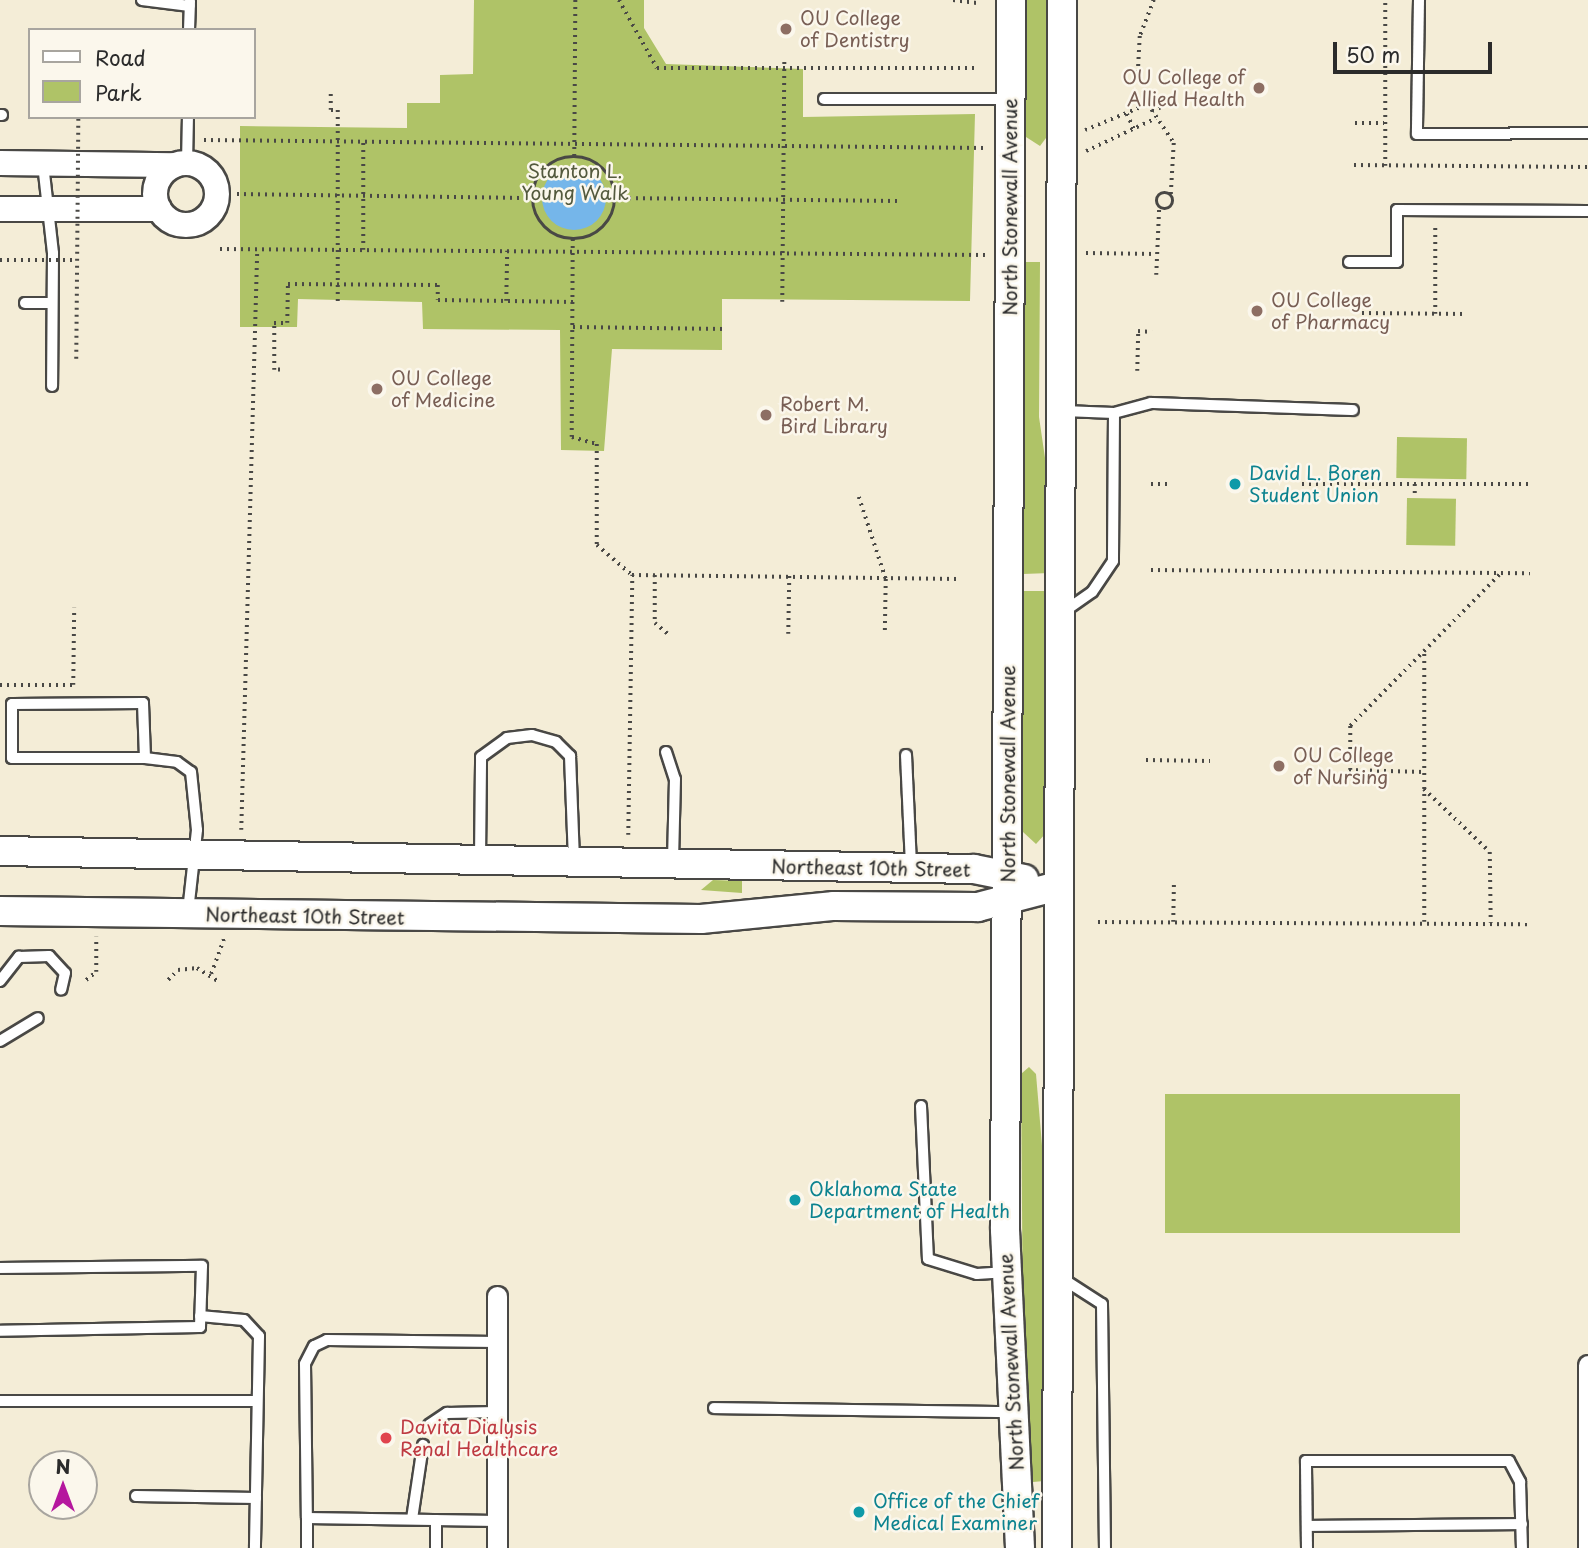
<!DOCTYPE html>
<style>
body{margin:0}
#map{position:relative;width:1588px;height:1548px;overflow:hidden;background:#f4edd7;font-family:"Playpen Sans",sans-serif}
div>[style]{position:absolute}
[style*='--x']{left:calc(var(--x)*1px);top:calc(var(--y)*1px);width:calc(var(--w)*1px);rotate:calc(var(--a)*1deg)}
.green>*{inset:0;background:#afc367;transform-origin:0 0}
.water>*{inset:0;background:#75b6ea}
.round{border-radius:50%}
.path>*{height:3.5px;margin-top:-1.75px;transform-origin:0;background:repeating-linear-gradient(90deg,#494845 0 2px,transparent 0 7px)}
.path>.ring{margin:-1.75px;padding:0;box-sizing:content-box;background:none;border:3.5px solid #494845;border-radius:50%}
.roads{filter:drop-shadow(2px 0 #494845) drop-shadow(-2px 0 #494845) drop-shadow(0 2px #494845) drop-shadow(0 -2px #494845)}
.service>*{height:10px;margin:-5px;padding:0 5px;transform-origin:5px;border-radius:5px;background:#fff}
.minor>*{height:19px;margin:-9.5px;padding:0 9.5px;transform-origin:9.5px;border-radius:9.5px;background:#fff}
.tertiary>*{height:24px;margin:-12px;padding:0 12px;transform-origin:12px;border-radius:12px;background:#fff}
.tertiary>.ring{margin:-12px;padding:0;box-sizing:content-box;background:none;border:24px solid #fff;border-radius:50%}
.secondary>*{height:28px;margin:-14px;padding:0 14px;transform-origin:14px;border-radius:14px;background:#fff}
.path-bridge>*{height:3.5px;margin-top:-1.75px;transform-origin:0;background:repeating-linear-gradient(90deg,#494845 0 2px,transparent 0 7px)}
.dots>*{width:19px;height:19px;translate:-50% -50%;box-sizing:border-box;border:4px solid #fbf7ec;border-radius:50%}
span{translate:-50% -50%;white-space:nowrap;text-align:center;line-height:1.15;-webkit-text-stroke:5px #fbf7ec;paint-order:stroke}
.education-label{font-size:19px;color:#785e54}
.left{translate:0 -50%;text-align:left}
.right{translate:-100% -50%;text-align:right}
.park-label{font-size:19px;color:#53593d}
.street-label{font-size:19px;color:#2b2b2b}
.culture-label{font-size:19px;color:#0d838f}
.health-label{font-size:19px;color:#be3a42}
.legend{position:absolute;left:28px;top:28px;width:228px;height:91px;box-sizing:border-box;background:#fbf7ec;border:2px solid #a8a59f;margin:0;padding:9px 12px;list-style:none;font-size:21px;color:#2b2b2b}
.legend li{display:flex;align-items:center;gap:14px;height:35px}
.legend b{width:35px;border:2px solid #a8a59f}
.north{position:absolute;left:28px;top:1450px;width:70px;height:70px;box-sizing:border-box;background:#fbf7ec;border:2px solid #a8a59f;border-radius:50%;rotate:0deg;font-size:19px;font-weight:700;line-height:28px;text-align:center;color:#2b2b2b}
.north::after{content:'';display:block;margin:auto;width:24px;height:32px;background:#b5179e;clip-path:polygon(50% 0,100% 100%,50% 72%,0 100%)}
.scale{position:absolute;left:1333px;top:42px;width:159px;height:32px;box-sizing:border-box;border:4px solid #2b2b2b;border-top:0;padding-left:9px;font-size:21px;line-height:24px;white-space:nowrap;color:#2b2b2b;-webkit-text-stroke:5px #fbf7ec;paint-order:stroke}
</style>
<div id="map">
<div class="green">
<div style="clip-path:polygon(474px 0,644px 0,644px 28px,666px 64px,803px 69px,803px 117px,975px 114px,970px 301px,722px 299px,722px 350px,612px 349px,604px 451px,561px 450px,560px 330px,423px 329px,422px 302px,298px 299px,297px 327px,240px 327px,240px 126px,407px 128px,407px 103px,440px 103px,440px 75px,473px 74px)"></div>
<div style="clip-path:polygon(1026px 0,1050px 0,1049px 134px,1040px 146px,1026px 137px)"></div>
<div style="clip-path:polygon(1025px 262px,1040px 262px,1039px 417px,1050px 492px,1050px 573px,1023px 574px)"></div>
<div style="left:1397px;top:437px;width:70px;height:41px;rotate:1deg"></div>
<div style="left:1407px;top:498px;width:49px;height:47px;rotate:1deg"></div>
<div style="clip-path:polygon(1021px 591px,1050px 591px,1046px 833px,1036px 844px,1023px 832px)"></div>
<div style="clip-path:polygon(713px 880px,742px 881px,742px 893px,701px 890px)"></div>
<div style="clip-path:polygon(1029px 1067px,1036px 1074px,1047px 1205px,1044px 1481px,1033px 1482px,1024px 1471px,1021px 1074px)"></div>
<div style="left:1165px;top:1094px;width:295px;height:139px"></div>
</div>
<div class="water">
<div class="round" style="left:542px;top:166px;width:64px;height:64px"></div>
</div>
<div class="path">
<div style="--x:619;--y:0;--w:78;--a:60.8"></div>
<div style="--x:657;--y:68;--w:322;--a:0"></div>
<div style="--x:953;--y:0;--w:26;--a:7"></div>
<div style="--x:1154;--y:0;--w:39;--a:111"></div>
<div style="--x:1140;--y:36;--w:34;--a:93"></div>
<div style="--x:1138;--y:70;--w:35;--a:74"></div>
<div style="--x:1148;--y:104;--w:47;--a:56.3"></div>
<div style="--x:1174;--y:143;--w:52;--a:93.3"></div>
<div style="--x:1152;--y:111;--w:13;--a:-23"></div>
<div style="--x:1127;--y:114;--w:17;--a:65"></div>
<div style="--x:1355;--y:123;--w:29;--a:0"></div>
<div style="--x:1085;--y:130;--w:68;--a:-22.4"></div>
<div style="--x:204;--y:140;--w:781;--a:0.59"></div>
<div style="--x:1086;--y:151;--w:77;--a:-25.2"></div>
<div style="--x:574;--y:156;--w:156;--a:-89.6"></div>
<div class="ring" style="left:533px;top:157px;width:78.5px;height:78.5px"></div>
<div style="--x:1354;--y:165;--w:234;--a:0.5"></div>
<div style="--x:1385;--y:166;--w:166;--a:-90"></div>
<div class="ring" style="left:1157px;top:193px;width:12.5px;height:12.5px"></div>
<div style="--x:237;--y:194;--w:296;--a:0.8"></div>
<div style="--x:615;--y:198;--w:282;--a:0.6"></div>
<div style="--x:573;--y:239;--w:198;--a:90.3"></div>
<div style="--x:572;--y:437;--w:26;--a:16"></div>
<div style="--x:597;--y:444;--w:101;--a:90"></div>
<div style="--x:597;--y:545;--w:46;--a:40.6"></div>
<div style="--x:632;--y:575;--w:326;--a:0.7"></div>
<div style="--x:220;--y:249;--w:765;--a:0.45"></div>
<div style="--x:363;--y:250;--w:108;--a:-90"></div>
<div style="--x:1086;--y:253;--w:70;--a:0.8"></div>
<div style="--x:1156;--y:275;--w:68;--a:-87.5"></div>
<div style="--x:506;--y:301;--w:50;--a:-88.9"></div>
<div style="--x:782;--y:302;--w:241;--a:-89.5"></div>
<div style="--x:1362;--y:313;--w:104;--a:0.6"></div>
<div style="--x:1435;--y:314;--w:89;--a:-90"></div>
<div style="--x:573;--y:327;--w:152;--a:0.8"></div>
<div style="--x:280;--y:370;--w:6;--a:180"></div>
<div style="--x:274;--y:370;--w:47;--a:-90"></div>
<div style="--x:274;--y:323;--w:13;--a:0"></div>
<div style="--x:287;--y:323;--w:39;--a:-89"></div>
<div style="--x:288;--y:284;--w:150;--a:0.4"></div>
<div style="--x:438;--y:285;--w:15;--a:90"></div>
<div style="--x:438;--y:300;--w:135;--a:0.8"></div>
<div style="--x:1137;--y:371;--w:40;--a:-88.6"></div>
<div style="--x:1138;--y:331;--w:14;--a:4"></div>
<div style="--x:1151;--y:484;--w:18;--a:0"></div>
<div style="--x:1302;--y:484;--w:229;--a:0"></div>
<div style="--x:1415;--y:484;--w:14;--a:90"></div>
<div style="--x:859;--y:497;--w:86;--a:71.8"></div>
<div style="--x:886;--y:579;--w:55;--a:91"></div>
<div style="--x:1151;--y:570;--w:379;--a:0.5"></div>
<div style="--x:655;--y:575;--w:48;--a:90"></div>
<div style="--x:655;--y:623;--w:17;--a:40"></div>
<div style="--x:788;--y:634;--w:58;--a:-89"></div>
<div style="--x:0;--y:685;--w:73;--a:0"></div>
<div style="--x:73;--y:685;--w:77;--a:-89.3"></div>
<div style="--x:1146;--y:760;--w:64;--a:0.9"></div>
<div style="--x:1349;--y:770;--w:75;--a:1.5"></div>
<div style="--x:1350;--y:770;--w:44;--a:-90"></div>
<div style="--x:1350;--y:726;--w:216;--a:-45.4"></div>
<div style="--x:1424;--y:789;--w:91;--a:43.7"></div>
<div style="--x:1490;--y:852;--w:71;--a:89.2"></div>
<div style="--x:241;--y:830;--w:581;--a:-88.42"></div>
<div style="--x:628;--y:835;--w:260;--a:-89.1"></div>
<div style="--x:1098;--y:922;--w:429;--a:0.3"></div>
<div style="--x:1173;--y:922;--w:39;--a:-89"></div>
<div style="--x:1424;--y:922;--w:269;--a:-90"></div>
<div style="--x:211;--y:974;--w:38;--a:-70"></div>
<div style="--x:86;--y:980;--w:13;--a:-39"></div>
<div style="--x:96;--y:972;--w:35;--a:-90"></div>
<div style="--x:168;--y:980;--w:14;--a:-45"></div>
<div style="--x:178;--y:970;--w:19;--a:-6"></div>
<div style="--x:197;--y:968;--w:26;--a:32"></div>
</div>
<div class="roads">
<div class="service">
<div style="--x:142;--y:0;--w:48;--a:7.1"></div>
<div style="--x:1419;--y:0;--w:134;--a:90.9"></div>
<div style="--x:1417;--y:134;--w:171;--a:-0.3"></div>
<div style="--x:189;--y:30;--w:29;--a:-88"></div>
<div style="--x:824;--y:99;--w:183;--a:0"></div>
<div style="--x:0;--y:115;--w:2;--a:0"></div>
<div style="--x:187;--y:163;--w:46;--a:-88.8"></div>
<div style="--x:43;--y:164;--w:90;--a:83.6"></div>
<div style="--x:53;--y:253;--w:133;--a:90.4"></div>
<div style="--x:1349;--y:262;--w:48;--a:0"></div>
<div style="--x:1397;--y:262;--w:52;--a:-90"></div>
<div style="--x:1397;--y:210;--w:191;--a:0.3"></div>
<div style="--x:25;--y:303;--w:26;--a:0"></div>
<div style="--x:1064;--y:411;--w:50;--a:2.3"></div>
<div style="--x:1114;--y:413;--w:148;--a:90.4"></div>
<div style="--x:1113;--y:561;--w:37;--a:124"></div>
<div style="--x:1092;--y:592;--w:33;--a:145"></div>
<div style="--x:1114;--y:413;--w:38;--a:-15"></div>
<div style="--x:1151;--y:403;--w:202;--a:2"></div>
<div style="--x:666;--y:752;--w:28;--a:72"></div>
<div style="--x:675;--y:779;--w:82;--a:91.4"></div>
<div style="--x:906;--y:755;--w:111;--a:87.4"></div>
<div style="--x:145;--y:758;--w:55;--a:-92.1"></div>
<div style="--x:143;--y:703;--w:131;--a:179.6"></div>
<div style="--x:12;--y:704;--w:54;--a:90"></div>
<div style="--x:12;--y:758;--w:133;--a:0"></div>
<div style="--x:145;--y:758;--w:32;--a:7"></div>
<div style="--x:177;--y:762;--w:17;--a:36"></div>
<div style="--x:191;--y:772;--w:58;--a:84.1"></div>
<div style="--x:197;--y:830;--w:81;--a:96.3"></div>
<div style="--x:480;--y:859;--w:102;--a:-89.4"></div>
<div style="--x:481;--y:757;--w:32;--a:-36"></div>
<div style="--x:507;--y:738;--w:25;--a:-7"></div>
<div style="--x:532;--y:735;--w:25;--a:16"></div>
<div style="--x:556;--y:742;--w:20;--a:45"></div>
<div style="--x:570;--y:756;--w:104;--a:87.8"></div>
<div style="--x:0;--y:981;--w:31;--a:-52"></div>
<div style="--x:19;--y:957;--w:30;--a:-2"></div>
<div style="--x:49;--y:956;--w:23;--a:47"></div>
<div style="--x:65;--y:973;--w:17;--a:103"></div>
<div style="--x:0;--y:1041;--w:44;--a:-31.2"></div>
<div style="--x:921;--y:1106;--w:153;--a:87.4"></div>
<div style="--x:928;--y:1259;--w:51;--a:17"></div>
<div style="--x:977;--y:1274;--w:26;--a:-4"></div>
<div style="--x:0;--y:1268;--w:202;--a:-0.6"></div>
<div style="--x:202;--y:1266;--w:61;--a:91.9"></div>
<div style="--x:200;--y:1327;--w:200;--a:178.9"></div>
<div style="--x:1063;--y:1279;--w:46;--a:32.7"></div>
<div style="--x:1102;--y:1304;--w:244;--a:89.3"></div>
<div style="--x:200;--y:1316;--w:44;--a:5.2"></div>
<div style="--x:244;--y:1320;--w:22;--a:47"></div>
<div style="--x:259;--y:1336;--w:212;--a:91.1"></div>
<div style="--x:497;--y:1342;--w:170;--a:-179.3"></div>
<div style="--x:327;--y:1340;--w:14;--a:155"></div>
<div style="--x:314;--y:1346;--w:20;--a:117"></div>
<div style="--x:305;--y:1364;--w:154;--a:89.3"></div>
<div style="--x:307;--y:1518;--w:190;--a:0.9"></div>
<div style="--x:0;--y:1401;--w:257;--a:0"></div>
<div style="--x:714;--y:1408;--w:296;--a:0.8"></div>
<div style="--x:429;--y:1425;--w:22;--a:-34"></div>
<div style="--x:447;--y:1413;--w:50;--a:-1.1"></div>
<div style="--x:136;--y:1496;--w:120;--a:1"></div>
<div style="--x:412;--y:1519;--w:75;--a:-81.5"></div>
<div style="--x:1307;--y:1526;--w:215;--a:-0.5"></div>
<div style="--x:307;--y:1548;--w:30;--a:-90"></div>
<div style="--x:436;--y:1548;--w:28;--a:-90"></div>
<div style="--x:1307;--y:1548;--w:87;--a:-90.7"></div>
<div style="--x:1306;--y:1461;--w:203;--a:0"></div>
<div style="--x:1509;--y:1461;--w:24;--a:62"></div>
<div style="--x:1520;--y:1482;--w:66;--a:88.3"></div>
</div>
<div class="minor">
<div style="--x:497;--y:1296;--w:252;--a:90"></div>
<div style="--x:1588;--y:1548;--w:183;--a:-90"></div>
</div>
<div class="tertiary">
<div class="ring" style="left:155px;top:163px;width:38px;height:38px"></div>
<div style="--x:0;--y:163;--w:174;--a:0.7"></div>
<div style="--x:0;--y:209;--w:159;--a:0"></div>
</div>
<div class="secondary">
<div style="--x:1011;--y:0;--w:1230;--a:90.28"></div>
<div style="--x:1005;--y:1230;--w:318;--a:87.3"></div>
<div style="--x:0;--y:851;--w:974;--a:1.06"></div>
<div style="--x:974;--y:869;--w:51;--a:11.3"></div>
<div style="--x:0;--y:911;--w:701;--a:0.65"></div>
<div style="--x:701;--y:919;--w:134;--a:-5.6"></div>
<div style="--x:834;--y:906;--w:144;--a:0.4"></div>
<div style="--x:978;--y:907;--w:83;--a:-14.7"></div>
<div style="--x:1057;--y:1548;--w:1548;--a:-89.81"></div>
</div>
</div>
<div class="path-bridge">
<div style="--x:331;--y:94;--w:16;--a:90"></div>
<div style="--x:331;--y:110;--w:7;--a:0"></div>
<div style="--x:338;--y:110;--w:193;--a:90"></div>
<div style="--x:0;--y:260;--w:76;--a:0"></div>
<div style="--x:76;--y:359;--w:242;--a:-89.5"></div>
</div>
<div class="dots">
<div style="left:786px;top:29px;background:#8d6e63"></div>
<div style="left:1259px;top:88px;background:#8d6e63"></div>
<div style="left:1257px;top:311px;background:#8d6e63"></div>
<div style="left:377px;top:389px;background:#8d6e63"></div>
<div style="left:766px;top:415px;background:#8d6e63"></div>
<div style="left:1235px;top:484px;background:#0f9aa8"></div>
<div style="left:1279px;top:766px;background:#8d6e63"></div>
<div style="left:795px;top:1200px;background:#0f9aa8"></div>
<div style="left:386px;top:1438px;background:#e0444e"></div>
<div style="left:859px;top:1512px;background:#0f9aa8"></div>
</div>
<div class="education-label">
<span class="left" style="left:800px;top:29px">OU College<br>of Dentistry</span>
<span class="right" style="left:1245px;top:88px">OU College of<br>Allied Health</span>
<span class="left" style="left:1271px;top:311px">OU College<br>of Pharmacy</span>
<span class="left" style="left:391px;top:389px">OU College<br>of Medicine</span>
<span class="left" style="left:780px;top:415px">Robert M.<br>Bird Library</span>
<span class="left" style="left:1293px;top:766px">OU College<br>of Nursing</span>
</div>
<div class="park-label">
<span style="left:575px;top:182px">Stanton L.<br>Young Walk</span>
</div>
<div class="street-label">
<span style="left:1010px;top:207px;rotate:-90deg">North Stonewall Avenue</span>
<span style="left:1008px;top:774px;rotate:-90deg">North Stonewall Avenue</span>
<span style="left:871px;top:868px;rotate:1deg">Northeast 10th Street</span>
<span style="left:305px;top:916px;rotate:1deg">Northeast 10th Street</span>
<span style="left:1011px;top:1362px;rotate:-93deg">North Stonewall Avenue</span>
</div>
<div class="culture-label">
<span class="left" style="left:1249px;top:484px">David L. Boren<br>Student Union</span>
<span class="left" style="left:809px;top:1200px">Oklahoma State<br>Department of Health</span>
<span class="left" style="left:873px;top:1512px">Office of the Chief<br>Medical Examiner</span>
</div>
<div class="health-label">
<span class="left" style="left:400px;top:1438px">Davita Dialysis<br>Renal Healthcare</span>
</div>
<ul class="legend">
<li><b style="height:9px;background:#fff"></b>Road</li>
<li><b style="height:19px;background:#afc367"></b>Park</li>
</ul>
<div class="north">N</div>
<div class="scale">50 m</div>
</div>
